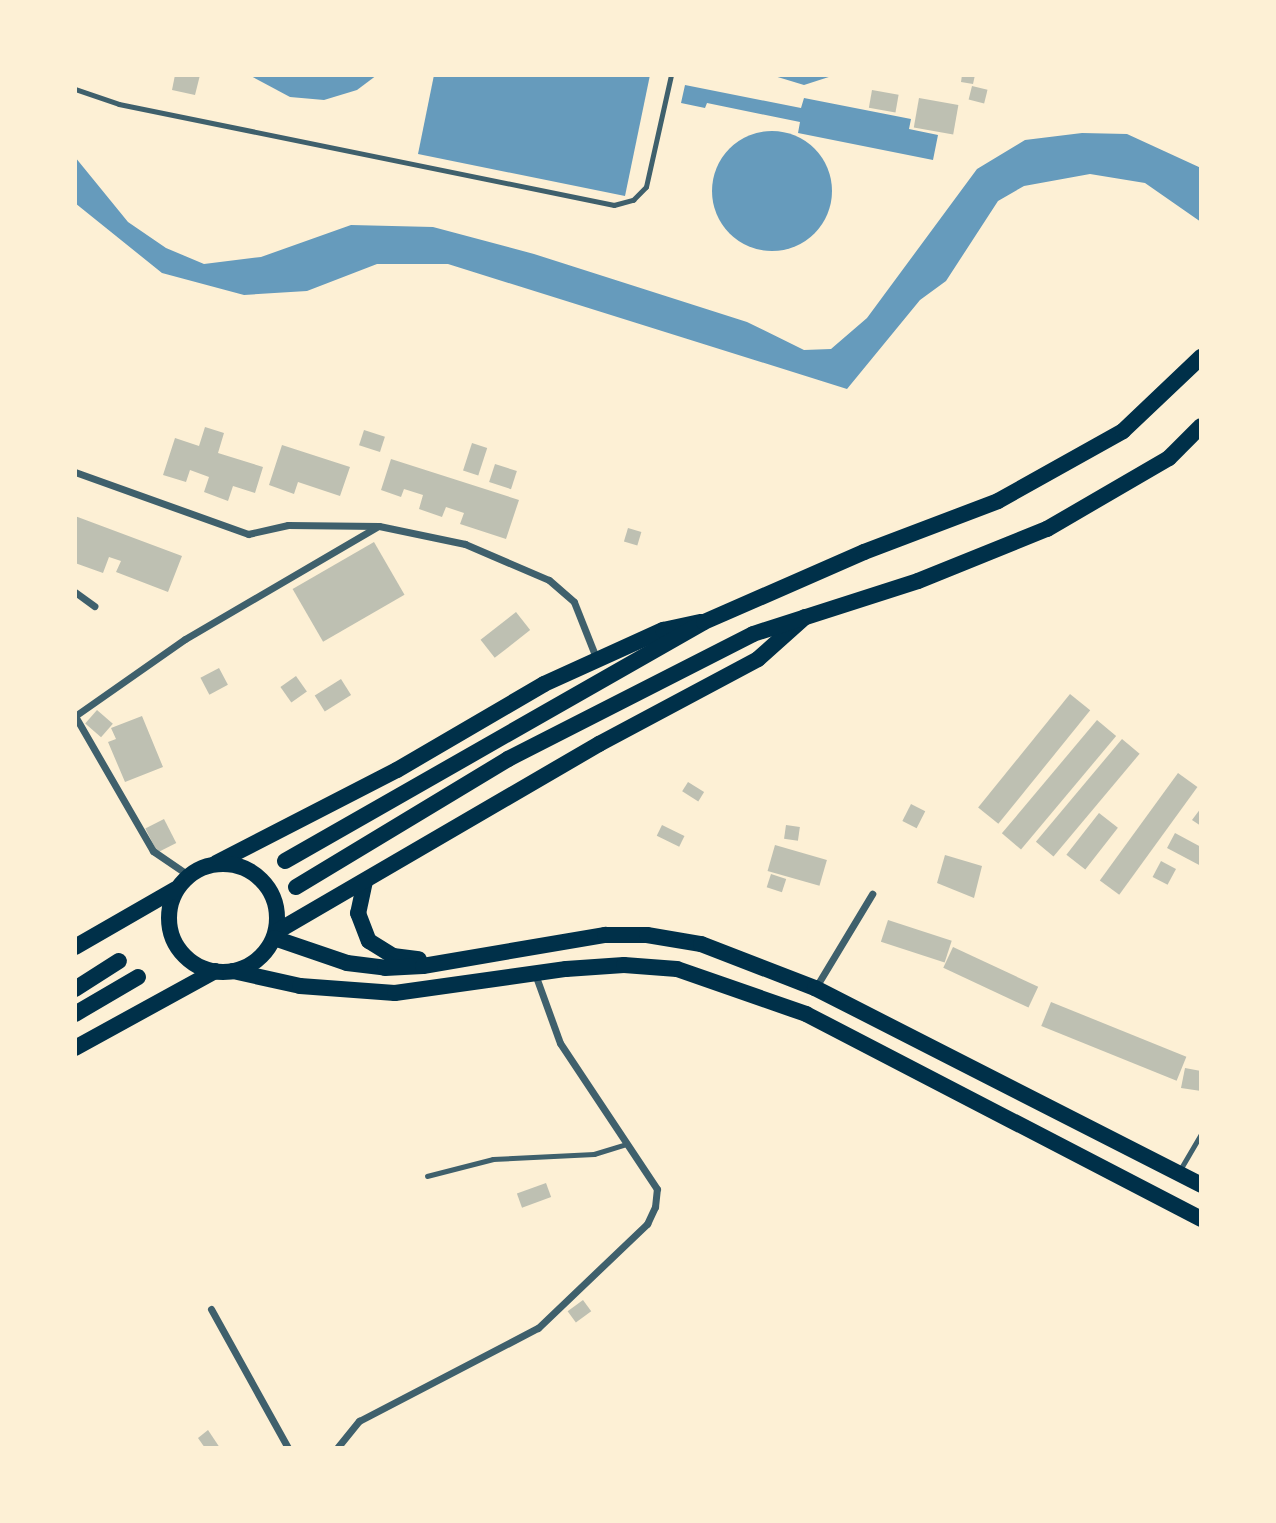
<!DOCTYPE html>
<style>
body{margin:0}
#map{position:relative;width:1276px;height:1523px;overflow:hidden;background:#fdf0d5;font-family:Figtree,sans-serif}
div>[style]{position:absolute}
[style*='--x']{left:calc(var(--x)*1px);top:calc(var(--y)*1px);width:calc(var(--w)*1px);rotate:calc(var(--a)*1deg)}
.water>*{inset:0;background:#669bbc}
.round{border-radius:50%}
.building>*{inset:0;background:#bec0b2;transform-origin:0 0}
.service>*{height:4.5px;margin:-2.25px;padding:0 2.25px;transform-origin:2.25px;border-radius:2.25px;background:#3f606c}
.minor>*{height:7px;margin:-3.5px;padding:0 3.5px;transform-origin:3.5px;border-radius:3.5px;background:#3f606c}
.primary>*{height:16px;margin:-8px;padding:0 8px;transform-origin:8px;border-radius:8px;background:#003049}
.primary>.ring{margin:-8px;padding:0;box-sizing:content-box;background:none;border:16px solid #003049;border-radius:50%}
.trunk>*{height:16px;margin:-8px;padding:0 8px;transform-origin:8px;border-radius:8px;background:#003049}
span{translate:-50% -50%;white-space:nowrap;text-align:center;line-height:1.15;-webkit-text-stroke:6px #fdf0d5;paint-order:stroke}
.frame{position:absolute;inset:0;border:77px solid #fdf0d5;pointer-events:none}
</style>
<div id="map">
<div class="water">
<div style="clip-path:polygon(249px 75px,377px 75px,357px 90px,324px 100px,290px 97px)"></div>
<div style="clip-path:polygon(434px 75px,650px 75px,625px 196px,418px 154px)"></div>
<div style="clip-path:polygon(771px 75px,835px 75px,804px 85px)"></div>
<div style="clip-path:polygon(685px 85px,801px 108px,804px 98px,911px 119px,909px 129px,938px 135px,933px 160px,798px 133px,800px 122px,707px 103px,705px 108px,681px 103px)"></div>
<div class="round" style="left:712px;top:131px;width:120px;height:120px"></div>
<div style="clip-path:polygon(1082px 133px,1127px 134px,1201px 168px,1201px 222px,1145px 183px,1090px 174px,1024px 186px,998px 201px,946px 281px,920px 300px,847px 389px,448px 264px,377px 264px,307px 291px,244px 295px,162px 273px,75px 203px,75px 157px,128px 222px,166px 248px,204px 264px,261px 257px,351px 225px,433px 227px,534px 254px,747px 322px,804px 350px,831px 349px,867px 318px,977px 169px,1025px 140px)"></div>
</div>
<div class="building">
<div style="clip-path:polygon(175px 75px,200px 75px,195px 95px,172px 90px)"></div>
<div style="clip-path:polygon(962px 75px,975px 75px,973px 84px,961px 82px)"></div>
<div style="left:972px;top:86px;width:16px;height:14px;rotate:14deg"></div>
<div style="left:872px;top:90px;width:27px;height:18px;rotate:10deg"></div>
<div style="left:919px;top:98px;width:40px;height:30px;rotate:10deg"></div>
<div style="clip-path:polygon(205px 427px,224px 433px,218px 453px,263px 467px,255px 493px,233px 486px,228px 501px,204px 492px,209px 477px,190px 470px,186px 482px,163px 475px,175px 438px,199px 446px)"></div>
<div style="left:364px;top:430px;width:22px;height:16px;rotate:18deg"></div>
<div style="left:472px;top:443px;width:16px;height:29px;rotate:18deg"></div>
<div style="clip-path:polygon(282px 445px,350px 467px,340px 496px,298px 482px,294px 494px,269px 485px)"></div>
<div style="clip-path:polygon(391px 459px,519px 500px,506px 539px,460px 524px,464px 513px,446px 507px,442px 517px,419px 509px,423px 495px,404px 489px,401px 497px,381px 490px)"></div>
<div style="left:495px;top:464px;width:23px;height:19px;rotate:18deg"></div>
<div style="clip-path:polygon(75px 516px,182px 556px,168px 592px,116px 572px,121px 561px,109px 557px,103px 573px,75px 563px)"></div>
<div style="left:628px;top:528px;width:14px;height:14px;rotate:17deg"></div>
<div style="left:374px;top:542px;width:61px;height:94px;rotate:60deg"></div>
<div style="left:516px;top:612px;width:23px;height:45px;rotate:52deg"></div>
<div style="left:219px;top:668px;width:19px;height:21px;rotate:62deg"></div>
<div style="left:296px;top:676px;width:19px;height:19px;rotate:55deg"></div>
<div style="left:341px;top:679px;width:19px;height:31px;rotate:58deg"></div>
<div style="left:1070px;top:694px;width:26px;height:146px;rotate:39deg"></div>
<div style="left:97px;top:710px;width:21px;height:18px;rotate:41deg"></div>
<div style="clip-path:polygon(142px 716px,163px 767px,125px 782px,108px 742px,116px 739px,111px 728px)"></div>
<div style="left:1097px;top:720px;width:25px;height:148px;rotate:40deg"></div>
<div style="left:1122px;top:739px;width:23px;height:134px;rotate:40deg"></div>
<div style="left:1178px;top:773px;width:24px;height:133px;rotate:36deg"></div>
<div style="left:688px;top:782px;width:19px;height:11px;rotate:32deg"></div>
<div style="left:911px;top:804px;width:16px;height:19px;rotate:27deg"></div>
<div style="clip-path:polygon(1201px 808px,1201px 826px,1192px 820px)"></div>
<div style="left:1099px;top:813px;width:24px;height:53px;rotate:38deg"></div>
<div style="left:164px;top:819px;width:27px;height:21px;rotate:63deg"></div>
<div style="left:662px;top:825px;width:25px;height:12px;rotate:26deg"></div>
<div style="left:786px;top:825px;width:14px;height:14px;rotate:8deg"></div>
<div style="clip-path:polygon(1175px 833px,1201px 847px,1201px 866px,1167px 848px)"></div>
<div style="left:775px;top:845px;width:54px;height:27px;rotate:16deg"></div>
<div style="clip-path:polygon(945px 855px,982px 866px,974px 898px,937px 883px)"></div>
<div style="left:1161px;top:861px;width:17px;height:18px;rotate:28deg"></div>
<div style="left:771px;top:874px;width:16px;height:14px;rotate:18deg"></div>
<div style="left:888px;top:920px;width:67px;height:23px;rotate:18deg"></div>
<div style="left:953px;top:947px;width:94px;height:23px;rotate:25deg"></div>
<div style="left:1051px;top:1002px;width:146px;height:26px;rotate:22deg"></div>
<div style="clip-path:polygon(1185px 1068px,1201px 1071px,1201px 1091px,1181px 1088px)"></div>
<div style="left:546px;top:1183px;width:15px;height:31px;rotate:70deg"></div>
<div style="left:583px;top:1300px;width:14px;height:19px;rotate:54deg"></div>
<div style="clip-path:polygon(208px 1430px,220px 1448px,205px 1448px,198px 1438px)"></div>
</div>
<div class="service">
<div style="--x:75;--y:89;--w:46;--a:18.8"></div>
<div style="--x:119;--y:104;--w:505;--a:11.53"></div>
<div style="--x:614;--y:205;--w:20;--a:-15"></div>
<div style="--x:633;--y:200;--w:18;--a:-45"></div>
<div style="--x:646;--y:187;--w:115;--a:-77.4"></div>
<div style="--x:1180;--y:1170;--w:42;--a:-59.7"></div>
<div style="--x:427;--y:1176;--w:68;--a:-14.4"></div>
<div style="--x:493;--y:1159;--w:101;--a:-2.8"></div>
<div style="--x:594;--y:1154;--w:34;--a:-17"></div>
</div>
<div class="minor">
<div style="--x:75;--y:472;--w:184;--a:19.7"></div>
<div style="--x:248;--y:534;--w:41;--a:-12.7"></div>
<div style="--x:288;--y:525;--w:91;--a:0.6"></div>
<div style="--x:379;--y:526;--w:88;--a:11.8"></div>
<div style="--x:465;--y:544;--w:91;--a:23.2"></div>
<div style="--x:549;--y:580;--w:33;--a:41"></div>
<div style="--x:574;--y:602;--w:62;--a:68.4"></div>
<div style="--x:75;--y:592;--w:24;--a:36"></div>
<div style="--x:75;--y:716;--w:134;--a:-35"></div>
<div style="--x:185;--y:639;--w:222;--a:-30.3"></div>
<div style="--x:75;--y:716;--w:156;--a:60"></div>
<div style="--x:153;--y:851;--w:42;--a:34.4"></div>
<div style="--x:816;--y:987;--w:109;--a:-58.9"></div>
<div style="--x:211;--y:1309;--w:159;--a:61"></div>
<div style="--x:337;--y:1448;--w:35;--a:-51"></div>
<div style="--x:359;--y:1421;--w:202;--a:-27.5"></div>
<div style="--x:538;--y:1328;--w:151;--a:-43.7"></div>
<div style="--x:647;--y:1224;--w:19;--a:-65"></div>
<div style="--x:655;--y:1207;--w:18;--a:-84"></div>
<div style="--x:657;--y:1189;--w:175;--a:-123.6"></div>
<div style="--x:560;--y:1043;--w:73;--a:-109.9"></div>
</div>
<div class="primary">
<div style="--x:216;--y:863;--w:203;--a:-27.2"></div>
<div style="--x:397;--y:770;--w:170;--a:-30.3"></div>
<div style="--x:544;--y:684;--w:131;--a:-24.4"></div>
<div style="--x:663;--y:630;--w:39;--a:-12"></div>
<div class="ring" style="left:169px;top:864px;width:92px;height:92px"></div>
<div style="--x:365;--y:881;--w:33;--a:102"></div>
<div style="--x:358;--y:913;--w:30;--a:69"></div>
<div style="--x:369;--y:941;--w:28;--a:32"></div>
<div style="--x:393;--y:956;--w:26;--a:7"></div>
<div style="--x:276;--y:932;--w:374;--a:-30.2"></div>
<div style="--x:599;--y:744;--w:180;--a:-28.1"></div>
<div style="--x:758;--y:659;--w:63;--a:-41.8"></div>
<div style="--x:274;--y:938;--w:77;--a:18.9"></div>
<div style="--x:347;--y:963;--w:38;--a:7"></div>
<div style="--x:385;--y:968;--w:38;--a:-3"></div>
<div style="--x:423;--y:966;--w:185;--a:-9.7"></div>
<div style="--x:605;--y:935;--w:42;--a:0"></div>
<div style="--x:647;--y:935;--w:55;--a:9.5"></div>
<div style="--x:701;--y:944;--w:122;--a:21.1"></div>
<div style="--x:815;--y:988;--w:433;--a:27"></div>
<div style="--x:75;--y:947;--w:116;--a:-29.9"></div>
<div style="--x:233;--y:971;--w:69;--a:12.6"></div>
<div style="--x:300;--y:986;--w:95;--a:4.2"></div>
<div style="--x:395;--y:993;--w:173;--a:-8"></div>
<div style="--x:566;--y:969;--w:58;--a:-3.9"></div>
<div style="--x:624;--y:965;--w:53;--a:4.3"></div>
<div style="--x:677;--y:969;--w:137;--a:19.2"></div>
<div style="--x:806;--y:1014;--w:445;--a:27.4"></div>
<div style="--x:75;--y:1048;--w:160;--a:-28.8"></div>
</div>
<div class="trunk">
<div style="--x:285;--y:861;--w:482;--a:-29.7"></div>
<div style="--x:704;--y:622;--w:175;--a:-23.6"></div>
<div style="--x:864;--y:552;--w:143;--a:-20.8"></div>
<div style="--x:998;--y:501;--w:143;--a:-29.2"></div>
<div style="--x:1123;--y:431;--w:108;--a:-43.5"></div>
<div style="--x:296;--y:887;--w:248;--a:-31.1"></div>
<div style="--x:508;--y:759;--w:275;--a:-27"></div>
<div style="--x:753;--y:634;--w:173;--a:-17.8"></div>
<div style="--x:918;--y:581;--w:139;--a:-22"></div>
<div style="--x:1047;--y:529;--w:141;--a:-30.2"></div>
<div style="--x:1169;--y:458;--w:45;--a:-45"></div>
<div style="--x:75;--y:989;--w:52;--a:-32.5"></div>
<div style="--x:75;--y:1014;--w:73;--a:-30.4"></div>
</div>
<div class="frame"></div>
</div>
